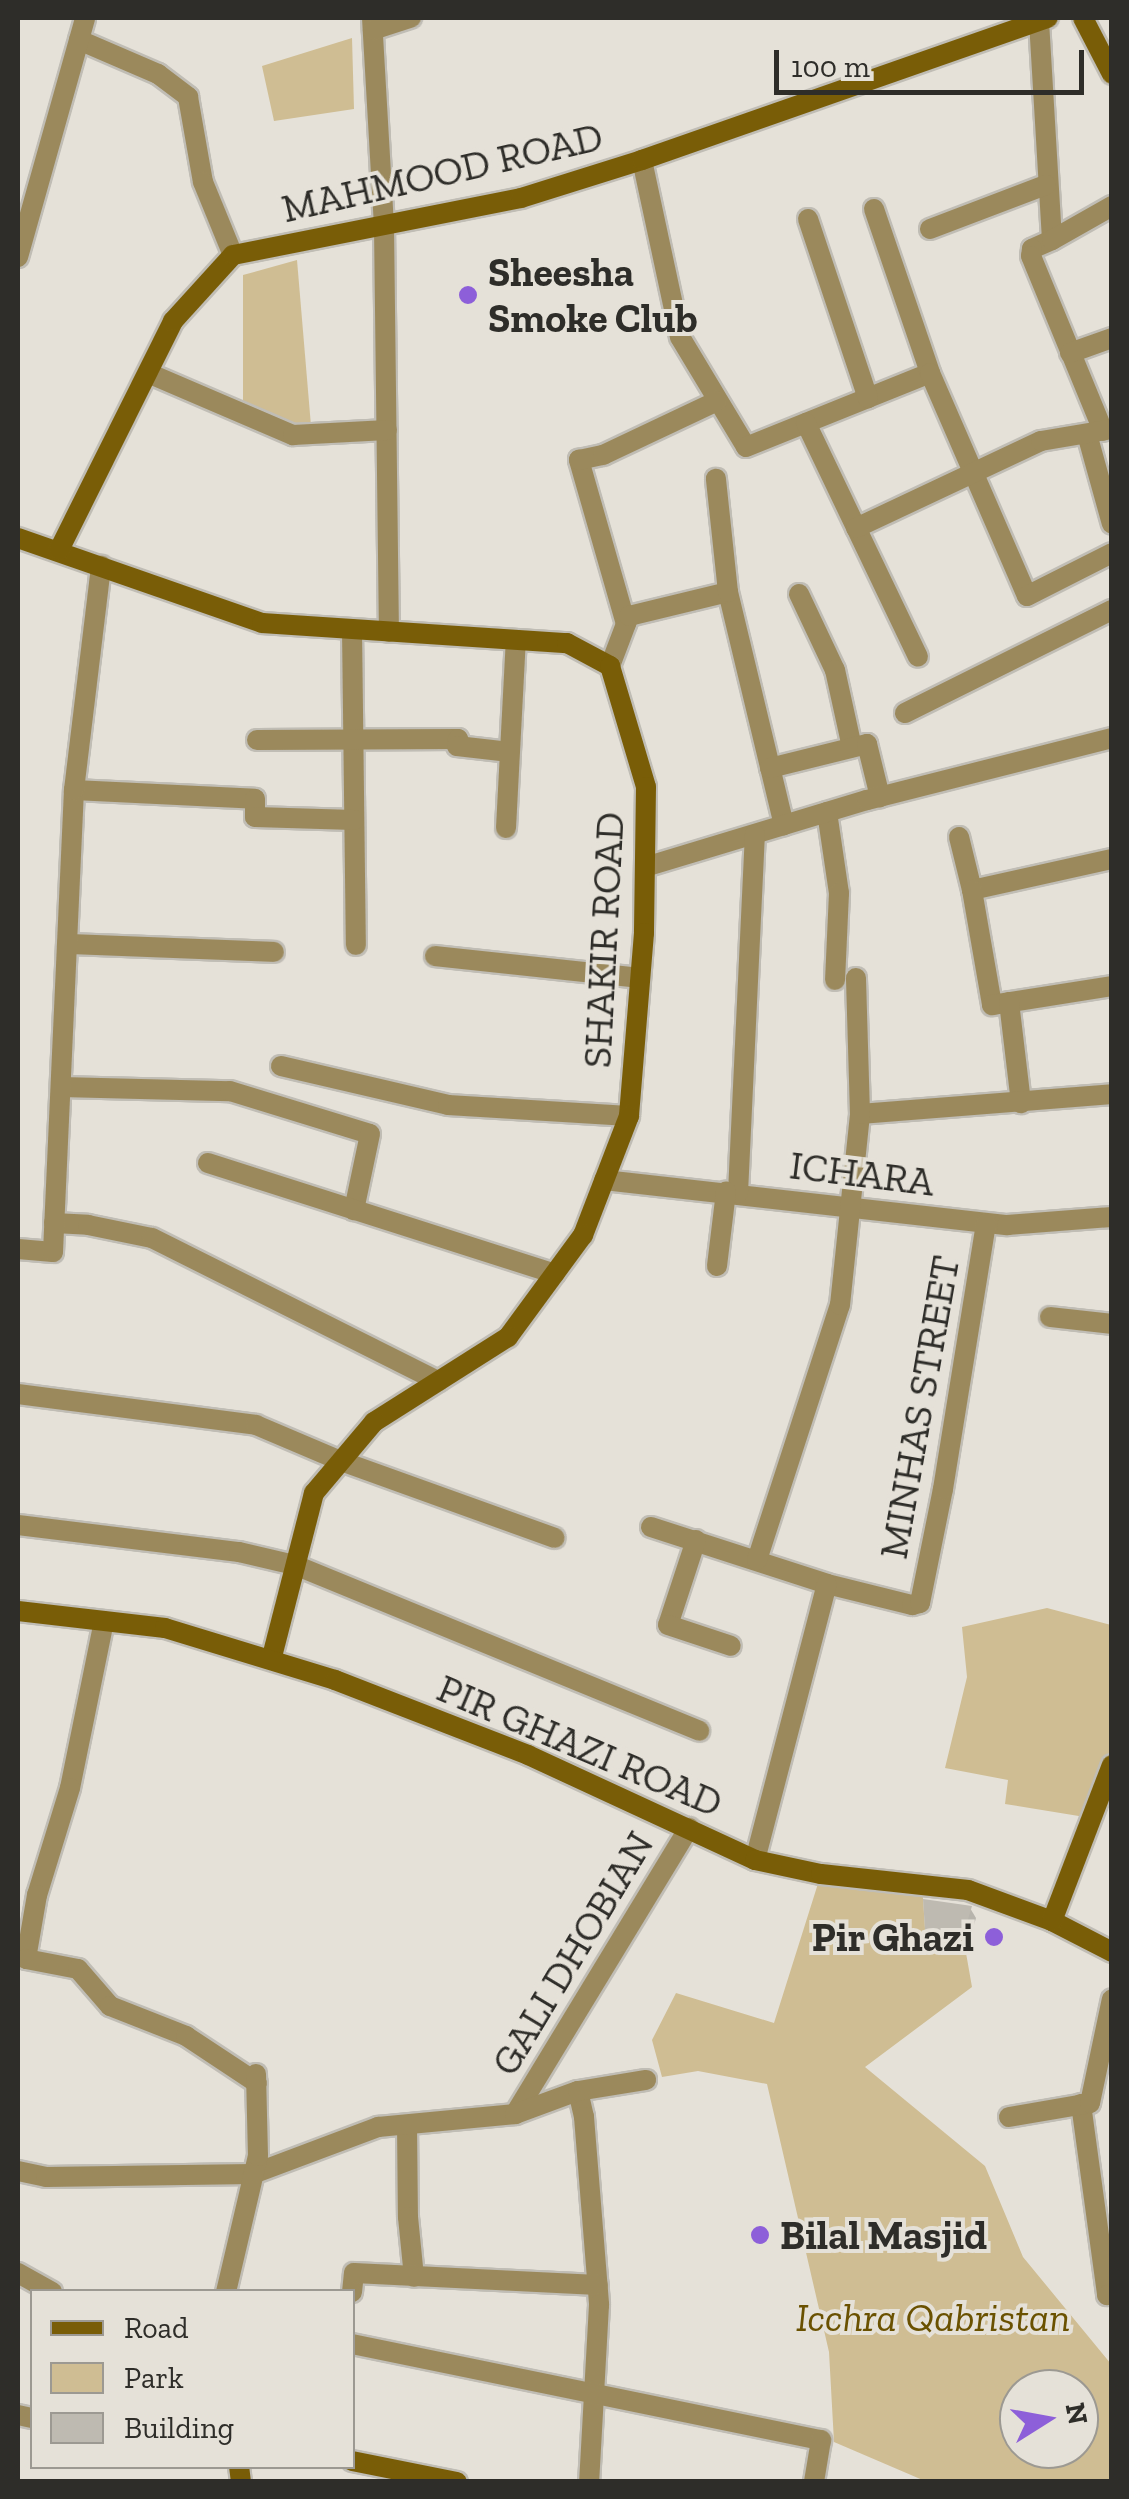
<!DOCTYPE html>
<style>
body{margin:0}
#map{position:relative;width:1129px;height:2499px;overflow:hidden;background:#e5e1d8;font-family:"Zilla Slab",serif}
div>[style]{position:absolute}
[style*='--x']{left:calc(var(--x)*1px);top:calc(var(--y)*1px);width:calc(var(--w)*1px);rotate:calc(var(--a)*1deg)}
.green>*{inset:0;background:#cfbd93}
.shadow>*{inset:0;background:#0003}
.building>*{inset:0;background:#bebab1}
.roads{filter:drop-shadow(2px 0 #c0bdb5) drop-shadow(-2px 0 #c0bdb5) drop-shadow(0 2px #c0bdb5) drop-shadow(0 -2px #c0bdb5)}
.street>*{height:20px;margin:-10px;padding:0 10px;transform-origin:10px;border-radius:10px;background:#9b895c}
.secondary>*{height:20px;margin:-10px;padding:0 10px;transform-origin:10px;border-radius:10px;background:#795d07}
.dots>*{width:28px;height:28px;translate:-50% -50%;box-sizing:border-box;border:5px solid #e5e1d8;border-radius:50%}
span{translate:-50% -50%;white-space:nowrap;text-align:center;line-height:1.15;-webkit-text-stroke:8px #e5e1d8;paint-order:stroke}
.street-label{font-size:40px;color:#2e2d29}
.poi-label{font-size:40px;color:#2e2d29;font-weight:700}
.left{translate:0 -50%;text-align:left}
.right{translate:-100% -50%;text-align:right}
.park-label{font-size:40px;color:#6a5100;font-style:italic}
.frame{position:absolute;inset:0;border:20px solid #2e2d29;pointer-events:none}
.legend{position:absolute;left:30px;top:2289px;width:325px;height:180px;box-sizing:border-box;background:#e5e1d8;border:2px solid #9c9992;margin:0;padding:12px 18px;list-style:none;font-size:30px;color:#2e2d29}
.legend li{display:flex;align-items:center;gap:20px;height:50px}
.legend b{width:50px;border:2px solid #9c9992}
.north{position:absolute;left:999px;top:2369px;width:100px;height:100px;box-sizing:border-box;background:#e5e1d8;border:2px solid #9c9992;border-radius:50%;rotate:79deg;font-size:28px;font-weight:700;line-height:40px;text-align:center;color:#2e2d29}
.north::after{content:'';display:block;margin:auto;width:35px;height:45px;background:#8d5fd9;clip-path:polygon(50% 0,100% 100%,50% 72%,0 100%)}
.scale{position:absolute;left:774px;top:50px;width:310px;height:45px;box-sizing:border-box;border:5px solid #2e2d29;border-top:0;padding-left:12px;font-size:30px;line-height:35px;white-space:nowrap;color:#2e2d29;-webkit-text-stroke:8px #e5e1d8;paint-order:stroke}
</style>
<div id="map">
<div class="green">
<div style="clip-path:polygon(352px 38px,354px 109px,274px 121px,262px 66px)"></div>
<div style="clip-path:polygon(297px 260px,311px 426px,243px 414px,243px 275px)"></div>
<div style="clip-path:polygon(1047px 1608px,1111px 1625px,1111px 1766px,1091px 1818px,1005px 1804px,1008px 1780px,945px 1768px,967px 1677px,962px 1627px)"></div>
<div style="clip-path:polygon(evenodd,821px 1874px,922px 1883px,926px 1944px,963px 1936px,972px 1987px,865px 2067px,985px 2166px,1023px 2257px,1111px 2364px,1111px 2481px,925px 2481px,834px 2442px,829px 2352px,767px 2084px,698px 2071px,662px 2077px,652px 2040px,676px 1993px,774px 2023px,821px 1874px,1019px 2389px,1079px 2389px,1079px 2449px,1019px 2449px,1019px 2389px)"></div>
</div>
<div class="shadow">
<div style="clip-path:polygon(970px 1908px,976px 1918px,968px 1945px,934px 1953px,928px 1944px)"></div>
</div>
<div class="building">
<div style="clip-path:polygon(923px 1899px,972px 1906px,963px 1936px,926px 1945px)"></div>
</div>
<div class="roads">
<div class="street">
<div style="--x:372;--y:18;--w:209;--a:86.7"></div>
<div style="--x:384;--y:227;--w:405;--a:89.3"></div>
<div style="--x:1039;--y:21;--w:219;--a:86.6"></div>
<div style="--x:1052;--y:240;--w:22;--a:156"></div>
<div style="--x:1032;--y:249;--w:7;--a:98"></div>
<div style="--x:1031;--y:256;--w:189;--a:67.6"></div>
<div style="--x:373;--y:30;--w:40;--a:-18"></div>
<div style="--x:79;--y:40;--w:86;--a:23.3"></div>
<div style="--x:158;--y:74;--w:38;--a:37"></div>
<div style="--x:188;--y:97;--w:86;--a:80"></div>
<div style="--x:203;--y:182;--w:79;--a:67.7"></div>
<div style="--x:642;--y:160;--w:181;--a:77.9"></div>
<div style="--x:680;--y:337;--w:128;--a:59"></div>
<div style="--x:746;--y:447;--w:198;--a:-21.9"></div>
<div style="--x:874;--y:209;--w:173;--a:71.1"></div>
<div style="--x:930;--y:373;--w:243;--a:66.5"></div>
<div style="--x:1027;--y:596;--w:95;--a:-26.8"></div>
<div style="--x:808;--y:219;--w:189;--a:71.5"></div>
<div style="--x:930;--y:229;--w:124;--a:-20.8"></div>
<div style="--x:1052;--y:240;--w:69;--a:-29.5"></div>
<div style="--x:18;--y:257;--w:248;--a:-74.3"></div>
<div style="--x:1070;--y:353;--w:45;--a:-19.7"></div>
<div style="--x:148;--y:373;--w:158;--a:23.2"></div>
<div style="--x:293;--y:435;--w:94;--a:-3"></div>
<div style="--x:806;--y:423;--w:259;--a:64.4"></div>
<div style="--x:1087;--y:434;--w:93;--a:74.5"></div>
<div style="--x:856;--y:528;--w:204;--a:-25.2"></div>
<div style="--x:1041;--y:441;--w:72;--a:-9.6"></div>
<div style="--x:728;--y:592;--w:240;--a:76.5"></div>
<div style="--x:799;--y:594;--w:84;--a:64.7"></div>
<div style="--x:835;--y:670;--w:79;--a:77.6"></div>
<div style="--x:626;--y:624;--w:171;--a:-106"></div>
<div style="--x:579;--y:460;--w:25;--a:-12"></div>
<div style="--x:603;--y:455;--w:126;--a:-25.3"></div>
<div style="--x:352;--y:629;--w:316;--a:89.3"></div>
<div style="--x:610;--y:666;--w:53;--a:-69.2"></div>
<div style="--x:629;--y:616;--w:102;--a:-13.6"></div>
<div style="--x:728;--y:592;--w:114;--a:-96.1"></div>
<div style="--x:905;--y:713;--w:231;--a:-26.5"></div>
<div style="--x:257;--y:740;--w:201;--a:-0.3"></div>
<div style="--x:458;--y:739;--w:7;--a:98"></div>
<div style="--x:457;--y:746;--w:53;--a:6.5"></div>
<div style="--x:770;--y:768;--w:100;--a:-13.9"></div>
<div style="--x:867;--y:744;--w:55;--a:76.2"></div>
<div style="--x:74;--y:790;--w:181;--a:2.8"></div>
<div style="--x:255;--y:799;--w:18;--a:90"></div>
<div style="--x:255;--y:817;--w:99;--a:1.7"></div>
<div style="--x:827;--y:812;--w:82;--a:81.6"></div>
<div style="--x:839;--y:893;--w:87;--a:92.6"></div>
<div style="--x:506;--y:828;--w:188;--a:-87"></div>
<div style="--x:959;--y:837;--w:55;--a:76.2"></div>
<div style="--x:972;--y:890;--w:143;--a:-12.5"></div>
<div style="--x:645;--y:867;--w:232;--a:-16.8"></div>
<div style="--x:867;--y:800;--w:253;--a:-14.2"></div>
<div style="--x:972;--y:890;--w:117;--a:80.1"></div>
<div style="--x:992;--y:1005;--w:121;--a:-9"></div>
<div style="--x:67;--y:944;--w:207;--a:2.2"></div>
<div style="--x:435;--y:956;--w:206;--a:6.1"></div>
<div style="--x:1009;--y:1002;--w:102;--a:83.2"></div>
<div style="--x:281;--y:1066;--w:171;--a:13.1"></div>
<div style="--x:448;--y:1105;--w:181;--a:3.5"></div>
<div style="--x:61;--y:1087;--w:169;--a:1.4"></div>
<div style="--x:230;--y:1091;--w:146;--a:17.1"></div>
<div style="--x:370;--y:1134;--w:78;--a:101.9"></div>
<div style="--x:860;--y:1114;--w:253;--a:-4.5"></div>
<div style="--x:208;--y:1163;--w:364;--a:17.7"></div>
<div style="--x:604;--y:1180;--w:406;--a:6.4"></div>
<div style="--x:1007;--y:1225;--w:105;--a:-4.4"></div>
<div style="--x:738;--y:1193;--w:359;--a:-87.3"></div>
<div style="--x:54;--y:1223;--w:34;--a:3"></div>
<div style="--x:88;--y:1225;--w:65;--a:11.5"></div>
<div style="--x:152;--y:1238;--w:320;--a:26.6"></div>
<div style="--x:18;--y:1249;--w:35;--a:5"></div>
<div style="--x:53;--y:1252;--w:462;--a:-87.4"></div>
<div style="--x:74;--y:790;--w:226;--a:-83.1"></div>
<div style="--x:717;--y:1266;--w:75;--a:-83.1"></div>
<div style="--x:1050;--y:1317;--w:62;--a:6.4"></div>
<div style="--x:18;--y:1394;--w:240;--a:7.4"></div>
<div style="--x:256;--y:1425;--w:92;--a:23"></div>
<div style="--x:341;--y:1461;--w:227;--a:19.8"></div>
<div style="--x:18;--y:1525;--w:223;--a:7"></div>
<div style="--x:239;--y:1552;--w:57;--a:13.1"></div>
<div style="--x:295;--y:1565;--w:437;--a:22.3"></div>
<div style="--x:651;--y:1527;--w:185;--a:17.9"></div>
<div style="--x:827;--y:1584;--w:88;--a:13.9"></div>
<div style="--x:912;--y:1605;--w:8;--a:-14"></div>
<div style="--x:920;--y:1603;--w:116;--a:-78.6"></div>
<div style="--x:943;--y:1489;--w:269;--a:-80.8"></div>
<div style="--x:696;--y:1540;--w:89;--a:108.2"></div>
<div style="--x:668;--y:1625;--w:66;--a:18.4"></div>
<div style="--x:757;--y:1560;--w:268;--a:-72"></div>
<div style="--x:840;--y:1305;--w:192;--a:-84"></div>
<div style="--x:860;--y:1114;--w:136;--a:-91.7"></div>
<div style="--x:104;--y:1621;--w:170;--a:101.5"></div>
<div style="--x:70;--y:1788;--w:112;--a:107.1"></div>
<div style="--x:37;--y:1895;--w:65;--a:99.8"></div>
<div style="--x:26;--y:1959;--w:53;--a:10.9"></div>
<div style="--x:78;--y:1969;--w:49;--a:49.1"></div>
<div style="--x:110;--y:2006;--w:82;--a:21.5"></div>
<div style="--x:186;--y:2036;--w:85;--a:33.5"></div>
<div style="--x:755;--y:1860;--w:285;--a:-75.4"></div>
<div style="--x:578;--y:2091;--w:27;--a:77"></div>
<div style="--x:584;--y:2117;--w:189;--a:85.4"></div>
<div style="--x:599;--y:2305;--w:177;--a:93.2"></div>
<div style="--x:1081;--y:2104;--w:193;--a:82.2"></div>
<div style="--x:1107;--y:2295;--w:5;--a:0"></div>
<div style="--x:515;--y:2114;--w:335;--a:-58.7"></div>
<div style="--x:1009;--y:2117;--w:82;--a:-9.8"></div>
<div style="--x:1090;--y:2103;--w:106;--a:-78.1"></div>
<div style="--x:407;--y:2125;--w:92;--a:89.4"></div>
<div style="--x:408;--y:2217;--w:60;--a:84.3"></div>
<div style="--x:18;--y:2171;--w:29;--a:12"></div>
<div style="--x:46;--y:2177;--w:207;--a:-0.8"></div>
<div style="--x:253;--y:2174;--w:134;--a:-20.6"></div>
<div style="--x:378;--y:2127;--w:138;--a:-5.4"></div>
<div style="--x:515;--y:2114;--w:67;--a:-20.1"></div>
<div style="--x:578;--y:2091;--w:69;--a:-9.2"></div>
<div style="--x:18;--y:2273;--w:39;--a:29"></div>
<div style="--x:226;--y:2292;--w:140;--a:-76.8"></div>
<div style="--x:258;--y:2156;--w:82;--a:-91.4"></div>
<div style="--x:352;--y:2292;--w:19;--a:-84"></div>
<div style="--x:354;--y:2273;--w:244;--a:2.8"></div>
<div style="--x:352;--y:2344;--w:479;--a:11.6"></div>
<div style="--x:821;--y:2440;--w:43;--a:99.5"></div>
<div style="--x:18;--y:2415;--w:14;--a:12"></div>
</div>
<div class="secondary">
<div style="--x:1083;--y:18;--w:63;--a:62.6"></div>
<div style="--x:18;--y:538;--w:258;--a:19.2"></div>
<div style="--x:262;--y:623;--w:306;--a:3.8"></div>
<div style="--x:567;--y:643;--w:49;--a:28.1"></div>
<div style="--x:610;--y:666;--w:126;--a:73.4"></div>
<div style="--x:646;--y:787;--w:146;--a:90.8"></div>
<div style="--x:644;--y:933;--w:184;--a:94.7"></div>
<div style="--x:629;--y:1116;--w:128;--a:111.1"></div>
<div style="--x:583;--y:1235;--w:127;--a:126.3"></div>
<div style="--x:508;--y:1337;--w:159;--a:147.6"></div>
<div style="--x:374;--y:1422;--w:93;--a:130.2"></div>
<div style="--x:314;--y:1493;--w:172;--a:104.4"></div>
<div style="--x:59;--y:550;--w:256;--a:-63.5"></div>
<div style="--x:173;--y:321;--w:89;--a:-47.7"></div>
<div style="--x:233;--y:255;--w:294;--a:-11.2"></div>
<div style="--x:521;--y:198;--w:127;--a:-17.4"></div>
<div style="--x:642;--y:160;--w:430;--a:-19.3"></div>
<div style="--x:18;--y:1611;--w:148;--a:6.6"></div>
<div style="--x:165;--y:1628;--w:178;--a:17"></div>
<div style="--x:335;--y:1680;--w:207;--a:21.2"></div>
<div style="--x:528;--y:1755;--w:250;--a:24.8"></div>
<div style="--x:755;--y:1860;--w:67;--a:12"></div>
<div style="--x:821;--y:1874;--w:148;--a:6.2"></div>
<div style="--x:968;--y:1890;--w:90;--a:20.3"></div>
<div style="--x:1052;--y:1921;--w:68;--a:27.3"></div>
<div style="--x:1052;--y:1921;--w:167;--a:-69"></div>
<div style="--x:352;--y:2461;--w:107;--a:11.3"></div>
<div style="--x:239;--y:2466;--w:16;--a:83"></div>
</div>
</div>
<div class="dots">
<div style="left:468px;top:295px;background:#8d5fd9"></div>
<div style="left:994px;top:1937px;background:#8d5fd9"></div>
<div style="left:760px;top:2235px;background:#8d5fd9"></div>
</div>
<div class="street-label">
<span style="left:442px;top:172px;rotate:-13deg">MAHMOOD ROAD</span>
<span style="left:603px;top:940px;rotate:-87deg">SHAKIR ROAD</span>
<span style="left:862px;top:1173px;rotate:7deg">ICHARA</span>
<span style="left:919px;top:1407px;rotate:-80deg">MINHAS STREET</span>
<span style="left:580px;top:1745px;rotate:23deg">PIR GHAZI ROAD</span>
<span style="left:572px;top:1953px;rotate:-59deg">GALI DHOBIAN</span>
</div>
<div class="poi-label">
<span class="left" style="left:488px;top:295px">Sheesha<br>Smoke Club</span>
<span class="right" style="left:974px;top:1937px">Pir Ghazi</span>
<span class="left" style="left:780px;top:2235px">Bilal Masjid</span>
</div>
<div class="park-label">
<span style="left:933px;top:2317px">Icchra Qabristan</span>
</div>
<div class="frame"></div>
<ul class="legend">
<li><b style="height:12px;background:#795d07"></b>Road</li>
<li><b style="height:28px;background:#cfbd93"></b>Park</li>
<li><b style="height:28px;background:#bebab1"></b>Building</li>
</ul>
<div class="north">N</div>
<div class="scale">100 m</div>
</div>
